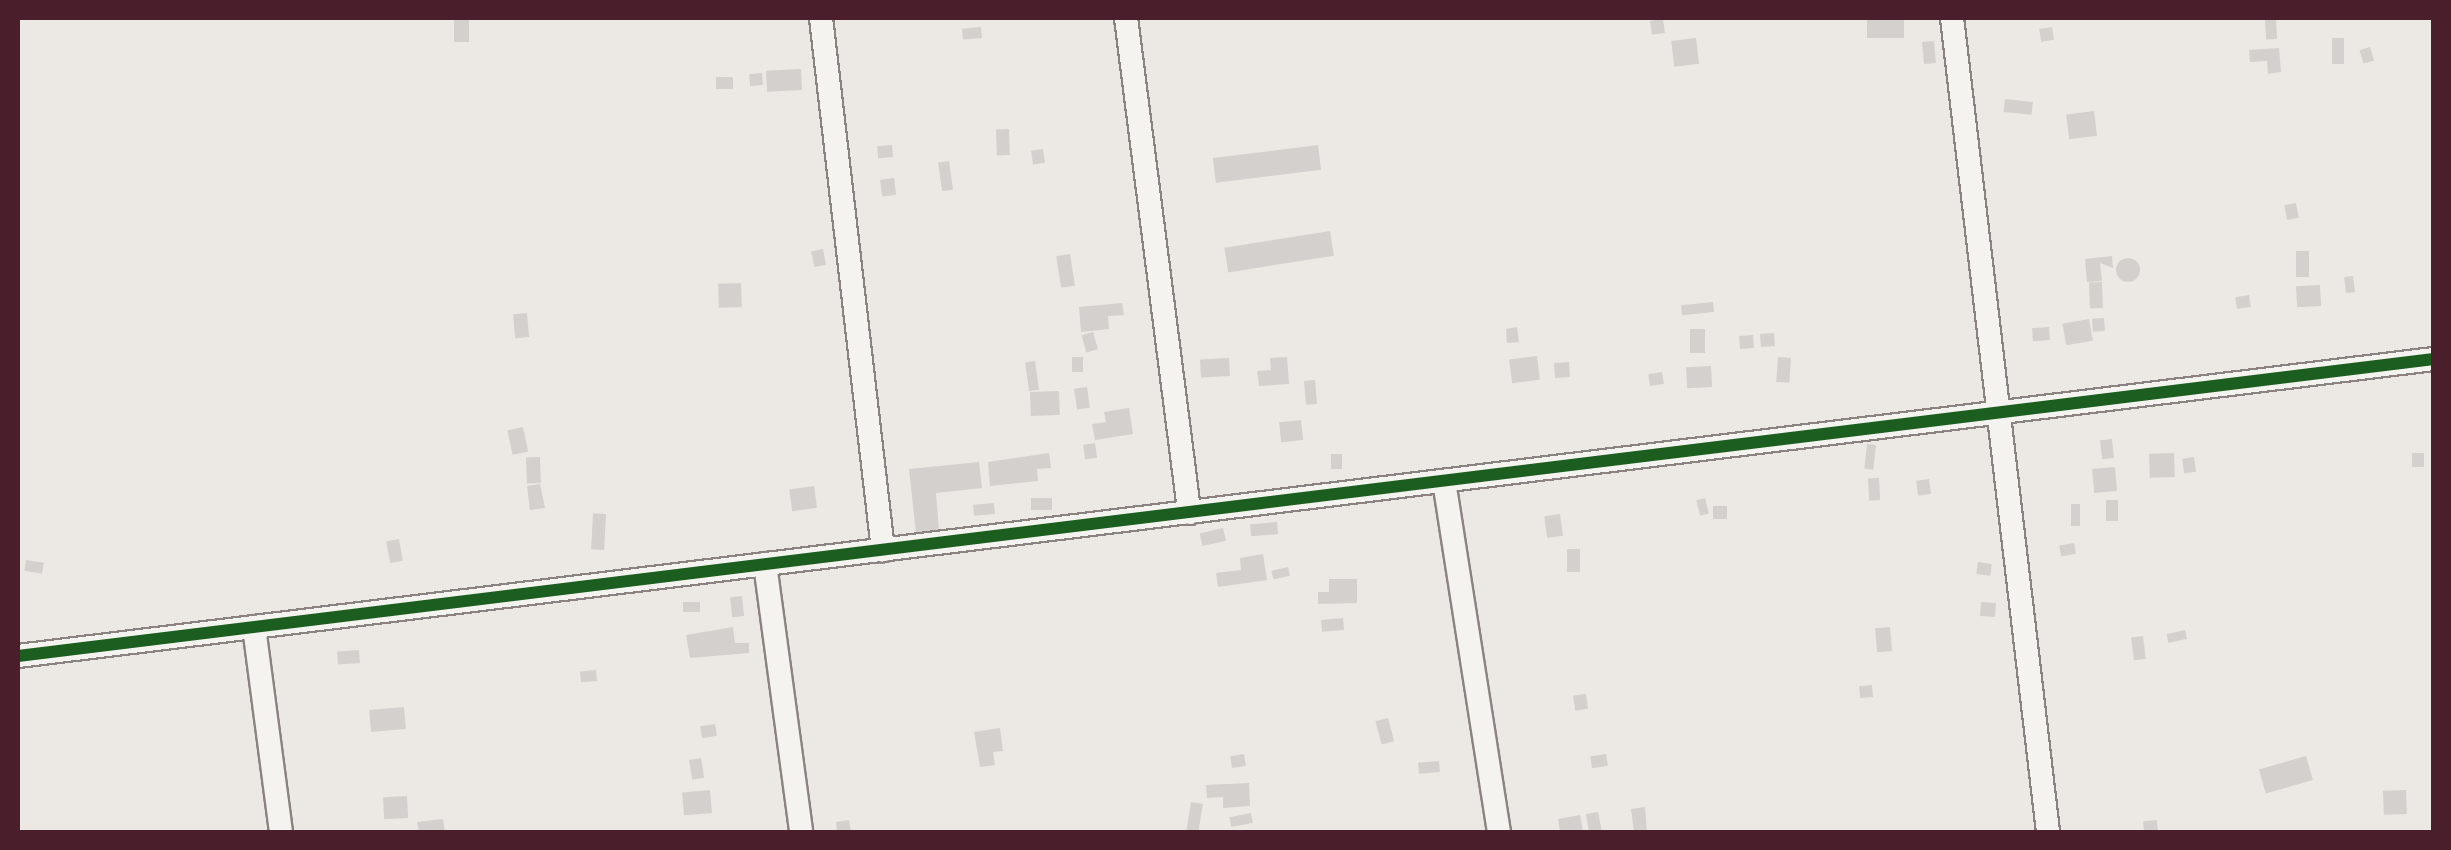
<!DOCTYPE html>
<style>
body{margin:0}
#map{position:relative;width:2451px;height:850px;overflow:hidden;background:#ece9e4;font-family:"Comic Neue",sans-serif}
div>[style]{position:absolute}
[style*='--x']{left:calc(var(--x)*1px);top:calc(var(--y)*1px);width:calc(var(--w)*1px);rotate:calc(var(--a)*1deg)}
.building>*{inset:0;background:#d4d0cd;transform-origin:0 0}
.round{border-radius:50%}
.roads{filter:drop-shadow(2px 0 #8b8282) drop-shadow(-2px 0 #8b8282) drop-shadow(0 2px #8b8282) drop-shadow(0 -2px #8b8282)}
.minor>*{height:22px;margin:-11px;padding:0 11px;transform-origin:11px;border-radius:11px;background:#f4f3ef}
.cycleway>*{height:12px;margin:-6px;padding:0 6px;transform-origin:6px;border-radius:6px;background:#1b5e20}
span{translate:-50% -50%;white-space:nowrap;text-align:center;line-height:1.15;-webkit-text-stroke:9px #fbf7ec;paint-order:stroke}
.frame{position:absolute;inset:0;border:20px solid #4a1f2b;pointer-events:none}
</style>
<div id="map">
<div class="building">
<div style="left:454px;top:18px;width:15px;height:24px"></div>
<div style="left:1867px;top:18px;width:37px;height:20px"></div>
<div style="left:1663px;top:19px;width:14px;height:13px;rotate:82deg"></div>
<div style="left:2276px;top:19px;width:20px;height:11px;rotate:87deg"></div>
<div style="left:981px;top:27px;width:11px;height:19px;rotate:85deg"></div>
<div style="left:2052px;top:27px;width:13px;height:13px;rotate:81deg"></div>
<div style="left:1696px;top:38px;width:26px;height:25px;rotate:83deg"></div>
<div style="left:2332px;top:38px;width:12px;height:26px"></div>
<div style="left:1934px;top:41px;width:22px;height:12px;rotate:85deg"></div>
<div style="left:2370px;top:47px;width:14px;height:11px;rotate:73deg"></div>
<div style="clip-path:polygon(2279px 48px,2281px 72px,2268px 74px,2267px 61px,2250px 62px,2249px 50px)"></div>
<div style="left:801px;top:69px;width:21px;height:35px;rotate:87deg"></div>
<div style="left:762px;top:73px;width:12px;height:13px;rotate:85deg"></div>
<div style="left:716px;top:77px;width:17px;height:12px"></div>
<div style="left:2005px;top:99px;width:28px;height:13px;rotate:6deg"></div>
<div style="left:2094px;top:111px;width:25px;height:28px;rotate:83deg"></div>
<div style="left:1009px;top:129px;width:26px;height:13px;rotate:88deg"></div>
<div style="left:892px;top:145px;width:12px;height:15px;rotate:85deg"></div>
<div style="left:1318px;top:145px;width:25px;height:106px;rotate:83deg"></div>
<div style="left:1043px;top:149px;width:14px;height:12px;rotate:82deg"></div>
<div style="left:949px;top:161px;width:29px;height:11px;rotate:82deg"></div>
<div style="left:894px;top:178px;width:17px;height:14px;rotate:83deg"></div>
<div style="left:2296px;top:203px;width:15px;height:12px;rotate:79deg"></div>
<div style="left:1330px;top:231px;width:25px;height:107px;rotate:81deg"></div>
<div style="left:823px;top:249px;width:16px;height:12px;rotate:79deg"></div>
<div style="left:2296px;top:251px;width:13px;height:26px"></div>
<div style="left:1070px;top:254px;width:32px;height:14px;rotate:81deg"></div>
<div style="clip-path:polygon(2112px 256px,2113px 268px,2100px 263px,2102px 281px,2087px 282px,2085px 259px)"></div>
<div class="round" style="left:2116px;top:258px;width:24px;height:24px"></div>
<div style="left:2353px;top:276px;width:16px;height:9px;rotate:83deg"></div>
<div style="left:2102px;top:282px;width:26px;height:13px;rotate:88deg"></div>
<div style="left:741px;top:283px;width:24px;height:23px;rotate:88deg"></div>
<div style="left:2320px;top:285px;width:21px;height:24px;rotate:87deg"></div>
<div style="left:2249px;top:295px;width:12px;height:14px;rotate:81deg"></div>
<div style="left:1713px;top:302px;width:10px;height:32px;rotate:84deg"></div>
<div style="clip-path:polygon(1122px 303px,1124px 315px,1108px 316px,1109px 329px,1081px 332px,1079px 307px)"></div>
<div style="left:527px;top:313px;width:24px;height:14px;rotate:85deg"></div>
<div style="left:2104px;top:318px;width:13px;height:12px;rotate:86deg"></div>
<div style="left:2089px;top:319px;width:22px;height:27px;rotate:80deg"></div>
<div style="clip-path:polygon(1517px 327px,1519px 342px,1507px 343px,1506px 329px)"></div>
<div style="left:2049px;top:327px;width:13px;height:17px;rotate:86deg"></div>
<div style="left:1705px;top:329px;width:24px;height:15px;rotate:90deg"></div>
<div style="left:1093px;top:332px;width:18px;height:12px;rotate:74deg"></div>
<div style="left:1774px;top:333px;width:13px;height:14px;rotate:86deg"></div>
<div style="left:1753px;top:335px;width:13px;height:14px;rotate:86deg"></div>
<div style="left:1537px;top:356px;width:24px;height:28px;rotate:83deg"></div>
<div style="left:1072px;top:357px;width:11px;height:15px"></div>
<div style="clip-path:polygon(1287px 357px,1289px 384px,1259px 386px,1257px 371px,1271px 370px,1270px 358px)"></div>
<div style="left:1778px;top:357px;width:13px;height:25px;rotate:4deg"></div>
<div style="left:1229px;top:358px;width:18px;height:29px;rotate:87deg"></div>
<div style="left:1035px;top:361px;width:29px;height:10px;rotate:82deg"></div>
<div style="left:1569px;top:362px;width:15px;height:15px;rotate:86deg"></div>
<div style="left:1711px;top:366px;width:21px;height:25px;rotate:87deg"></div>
<div style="left:1662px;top:372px;width:12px;height:14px;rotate:81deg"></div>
<div style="left:1315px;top:380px;width:24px;height:11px;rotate:85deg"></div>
<div style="left:1087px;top:387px;width:21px;height:13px;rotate:82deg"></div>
<div style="left:1059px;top:391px;width:24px;height:29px;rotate:88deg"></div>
<div style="clip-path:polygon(1129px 408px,1133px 434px,1095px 440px,1092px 424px,1106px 422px,1104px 412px)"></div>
<div style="left:1301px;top:420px;width:20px;height:22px;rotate:84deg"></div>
<div style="left:523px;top:427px;width:25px;height:16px;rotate:78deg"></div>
<div style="left:2112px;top:439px;width:19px;height:12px;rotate:84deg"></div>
<div style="left:1095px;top:443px;width:15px;height:12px;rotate:82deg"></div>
<div style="left:1867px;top:444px;width:9px;height:25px;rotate:6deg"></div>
<div style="clip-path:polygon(1049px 453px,1051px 468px,1037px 469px,1038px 481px,990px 486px,988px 462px)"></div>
<div style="left:2174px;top:453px;width:24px;height:25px;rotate:88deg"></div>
<div style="left:2412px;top:453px;width:12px;height:14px"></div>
<div style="left:1331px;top:454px;width:11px;height:15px"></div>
<div style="left:540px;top:457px;width:26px;height:14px;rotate:88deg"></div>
<div style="left:2194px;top:457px;width:15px;height:12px;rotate:82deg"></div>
<div style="clip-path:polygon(979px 462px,982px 488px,936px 493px,939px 530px,916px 533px,909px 469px)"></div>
<div style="left:2115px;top:467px;width:24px;height:23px;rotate:85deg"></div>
<div style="left:1879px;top:478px;width:22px;height:11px;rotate:87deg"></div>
<div style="left:1929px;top:479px;width:15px;height:13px;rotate:82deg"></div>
<div style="clip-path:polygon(540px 484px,545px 508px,530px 510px,527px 486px)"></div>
<div style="left:814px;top:486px;width:22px;height:25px;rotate:82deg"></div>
<div style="left:1052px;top:498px;width:12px;height:21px;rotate:90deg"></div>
<div style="left:1705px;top:498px;width:16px;height:9px;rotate:76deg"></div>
<div style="left:2106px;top:500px;width:12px;height:21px"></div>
<div style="left:994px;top:503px;width:11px;height:21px;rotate:85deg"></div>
<div style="left:2071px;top:504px;width:9px;height:22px"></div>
<div style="left:1713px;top:506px;width:14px;height:13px"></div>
<div style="left:606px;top:514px;width:36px;height:13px;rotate:93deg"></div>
<div style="left:1560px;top:514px;width:22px;height:16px;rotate:82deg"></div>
<div style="left:1277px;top:522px;width:12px;height:27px;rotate:85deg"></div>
<div style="left:1223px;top:528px;width:13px;height:24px;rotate:77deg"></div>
<div style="left:399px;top:539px;width:22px;height:13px;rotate:80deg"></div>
<div style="left:2074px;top:543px;width:11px;height:15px;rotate:80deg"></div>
<div style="left:1567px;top:549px;width:13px;height:23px"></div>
<div style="clip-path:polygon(1263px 554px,1267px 580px,1218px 587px,1216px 573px,1241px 570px,1240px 558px)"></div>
<div style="left:26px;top:560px;width:18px;height:11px;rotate:9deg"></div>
<div style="left:1978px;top:562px;width:14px;height:12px;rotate:8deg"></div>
<div style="left:1288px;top:567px;width:9px;height:17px;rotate:77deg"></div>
<div style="clip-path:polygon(1329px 579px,1357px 579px,1357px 603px,1318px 604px,1318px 592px,1329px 592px)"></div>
<div style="left:742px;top:596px;width:20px;height:12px;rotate:84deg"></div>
<div style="left:683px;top:602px;width:17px;height:10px"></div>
<div style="left:1981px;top:602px;width:15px;height:14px;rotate:4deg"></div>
<div style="left:1343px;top:618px;width:12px;height:22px;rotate:85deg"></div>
<div style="clip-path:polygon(733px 627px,735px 643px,749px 643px,749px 653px,690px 658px,686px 635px)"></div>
<div style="left:1890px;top:627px;width:24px;height:15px;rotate:85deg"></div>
<div style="left:2185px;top:630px;width:9px;height:19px;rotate:77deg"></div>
<div style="left:2143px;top:636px;width:23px;height:12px;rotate:83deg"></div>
<div style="left:359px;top:650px;width:13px;height:22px;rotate:86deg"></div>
<div style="left:596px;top:670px;width:11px;height:16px;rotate:85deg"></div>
<div style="left:1872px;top:685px;width:12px;height:13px;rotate:85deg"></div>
<div style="left:1586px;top:694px;width:15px;height:13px;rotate:82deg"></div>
<div style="left:404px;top:707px;width:22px;height:35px;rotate:85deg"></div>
<div style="left:1388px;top:718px;width:24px;height:13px;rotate:75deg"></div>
<div style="left:715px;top:724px;width:12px;height:15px;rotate:81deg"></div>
<div style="clip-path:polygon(1000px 728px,1003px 751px,993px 752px,995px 765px,980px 767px,974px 732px)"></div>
<div style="left:1244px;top:754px;width:12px;height:14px;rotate:81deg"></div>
<div style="left:1606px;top:754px;width:12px;height:16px;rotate:81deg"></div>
<div style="left:2306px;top:756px;width:25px;height:49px;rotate:74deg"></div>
<div style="left:701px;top:758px;width:20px;height:12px;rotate:81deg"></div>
<div style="left:1439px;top:761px;width:11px;height:21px;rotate:85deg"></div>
<div style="clip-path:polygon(1249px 783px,1250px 806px,1223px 808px,1223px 797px,1207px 798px,1206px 785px)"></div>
<div style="left:710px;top:790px;width:23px;height:28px;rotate:85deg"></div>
<div style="left:2406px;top:790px;width:24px;height:23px;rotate:88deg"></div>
<div style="left:407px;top:796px;width:22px;height:24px;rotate:87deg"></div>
<div style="left:1191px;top:802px;width:12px;height:29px;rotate:9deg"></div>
<div style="clip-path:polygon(1645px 807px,1647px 832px,1634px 832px,1631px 809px)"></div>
<div style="clip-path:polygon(1598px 812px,1602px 832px,1589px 832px,1586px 814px)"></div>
<div style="left:1251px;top:813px;width:10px;height:22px;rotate:79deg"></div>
<div style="clip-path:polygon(1580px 815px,1583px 832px,1560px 832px,1558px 819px)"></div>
<div style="clip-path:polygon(443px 819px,445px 832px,419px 832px,417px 822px)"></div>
<div style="clip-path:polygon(849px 820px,851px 832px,837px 832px,836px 822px)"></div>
<div style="left:2157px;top:820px;width:12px;height:14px;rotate:85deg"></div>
</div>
<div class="roads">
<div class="minor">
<div style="--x:821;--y:18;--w:536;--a:83.35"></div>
<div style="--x:1126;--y:18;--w:499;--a:82.7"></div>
<div style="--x:1952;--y:18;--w:820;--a:83.27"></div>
<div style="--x:1444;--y:481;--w:355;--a:81.1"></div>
<div style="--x:765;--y:564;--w:270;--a:82.3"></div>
<div style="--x:254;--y:627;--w:207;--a:82.5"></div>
<div style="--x:18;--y:656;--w:2434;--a:-7.01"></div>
</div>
</div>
<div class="cycleway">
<div style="--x:18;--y:656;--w:2434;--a:-7.01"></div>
</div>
<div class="frame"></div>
</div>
